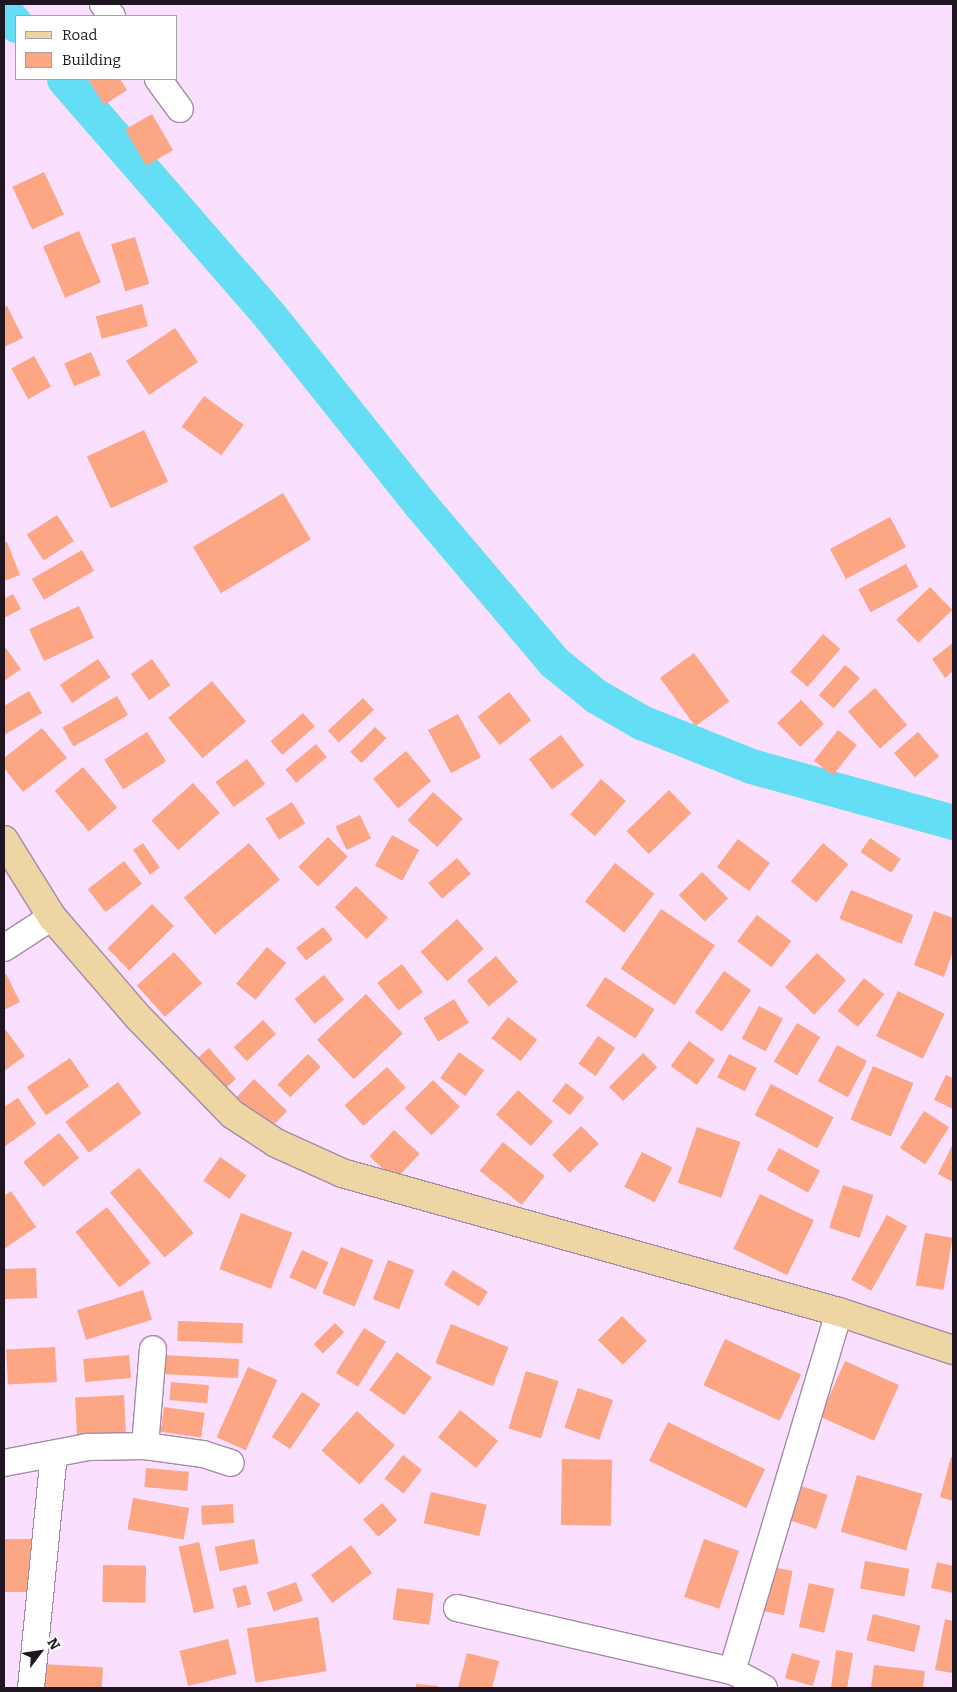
<!DOCTYPE html>
<style>
body{margin:0}
#map{position:relative;width:957px;height:1692px;overflow:hidden;background:#fadffe;font-family:Bitter,serif}
div>[style]{position:absolute}
[style*='--x']{left:calc(var(--x)*1px);top:calc(var(--y)*1px);width:calc(var(--w)*1px);rotate:calc(var(--a)*1deg)}
.canal>*{height:35px;margin:-17.5px;padding:0 17.5px;transform-origin:17.5px;border-radius:17.5px;background:#64def5}
.building>*{inset:0;background:#fca684;transform-origin:0 0}
.roads{filter:drop-shadow(1px 0 #a38ba7) drop-shadow(-1px 0 #a38ba7) drop-shadow(0 1px #a38ba7) drop-shadow(0 -1px #a38ba7)}
.street>*{height:26px;margin:-13px;padding:0 13px;transform-origin:13px;border-radius:13px;background:#fff}
.primary>*{height:28px;margin:-14px;padding:0 14px;transform-origin:14px;border-radius:14px;background:#eed6a4}
span{translate:-50% -50%;white-space:nowrap;text-align:center;line-height:1.15;-webkit-text-stroke:5px #fff;paint-order:stroke}
.frame{position:absolute;inset:0;border:5px solid #1f1621;pointer-events:none}
.legend{position:absolute;left:15px;top:15px;width:162px;height:65px;box-sizing:border-box;background:#fff;border:1px solid #a5a2a6;margin:0;padding:6px 9px;list-style:none;font-size:15px;color:#1f1621}
.legend li{display:flex;align-items:center;gap:10px;height:25px}
.legend b{width:25px;border:1px solid #a5a2a6}
.north{position:absolute;left:15px;top:1627px;width:50px;height:50px;-webkit-text-stroke:4px #fff;paint-order:stroke;rotate:59deg;font-size:14px;font-weight:700;line-height:20px;text-align:center;color:#1f1621}
.north::after{content:'';display:block;margin:auto;width:18px;height:22px;background:#1f1621;clip-path:polygon(50% 0,100% 100%,50% 72%,0 100%)}
</style>
<div id="map">
<div class="canal">
<div style="--x:4;--y:10;--w:19;--a:51"></div>
<div style="--x:64;--y:79;--w:314;--a:49"></div>
<div style="--x:270;--y:316;--w:241;--a:51.4"></div>
<div style="--x:420;--y:504;--w:207;--a:49.7"></div>
<div style="--x:554;--y:662;--w:54;--a:39"></div>
<div style="--x:596;--y:696;--w:52;--a:30"></div>
<div style="--x:641;--y:722;--w:118;--a:21.8"></div>
<div style="--x:751;--y:766;--w:210;--a:15.5"></div>
</div>
<div class="building">
<div style="clip-path:polygon(88px 79px,120px 79px,127px 90px,104px 105px)"></div>
<div style="left:152px;top:114px;width:42px;height:31px;rotate:60deg"></div>
<div style="left:44px;top:172px;width:47px;height:35px;rotate:65deg"></div>
<div style="left:79px;top:231px;width:56px;height:39px;rotate:67deg"></div>
<div style="left:135px;top:237px;width:49px;height:25px;rotate:73deg"></div>
<div style="left:142px;top:304px;width:23px;height:48px;rotate:75deg"></div>
<div style="clip-path:polygon(7px 306px,23px 338px,4px 347px,4px 307px)"></div>
<div style="left:175px;top:328px;width:41px;height:59px;rotate:56deg"></div>
<div style="left:91px;top:352px;width:25px;height:29px;rotate:67deg"></div>
<div style="left:34px;top:356px;width:35px;height:26px;rotate:61deg"></div>
<div style="left:204px;top:396px;width:49px;height:38px;rotate:36deg"></div>
<div style="left:144px;top:430px;width:57px;height:63px;rotate:65deg"></div>
<div style="left:283px;top:493px;width:54px;height:105px;rotate:59deg"></div>
<div style="left:57px;top:515px;width:31px;height:36px;rotate:57deg"></div>
<div style="left:890px;top:517px;width:34px;height:68px;rotate:62deg"></div>
<div style="clip-path:polygon(7px 542px,20px 575px,4px 581px,4px 543px)"></div>
<div style="left:82px;top:550px;width:24px;height:58px;rotate:60deg"></div>
<div style="left:906px;top:564px;width:26px;height:54px;rotate:62deg"></div>
<div style="left:930px;top:587px;width:32px;height:47px;rotate:46deg"></div>
<div style="clip-path:polygon(13px 594px,21px 609px,4px 618px,4px 599px)"></div>
<div style="left:79px;top:606px;width:35px;height:55px;rotate:65deg"></div>
<div style="left:823px;top:634px;width:23px;height:50px;rotate:41deg"></div>
<div style="clip-path:polygon(953px 643px,953px 671px,945px 678px,932px 659px)"></div>
<div style="clip-path:polygon(5px 647px,21px 669px,4px 681px,4px 648px)"></div>
<div style="left:694px;top:653px;width:60px;height:42px;rotate:54deg"></div>
<div style="left:98px;top:659px;width:22px;height:46px;rotate:56deg"></div>
<div style="left:152px;top:659px;width:32px;height:26px;rotate:55deg"></div>
<div style="left:845px;top:665px;width:20px;height:40px;rotate:41deg"></div>
<div style="left:212px;top:681px;width:53px;height:57px;rotate:50deg"></div>
<div style="left:875px;top:688px;width:49px;height:36px;rotate:49deg"></div>
<div style="clip-path:polygon(29px 691px,42px 713px,4px 735px,4px 706px)"></div>
<div style="left:509px;top:692px;width:36px;height:40px;rotate:52deg"></div>
<div style="left:117px;top:696px;width:22px;height:63px;rotate:60deg"></div>
<div style="left:363px;top:698px;width:16px;height:48px;rotate:47deg"></div>
<div style="left:801px;top:700px;width:33px;height:33px;rotate:46deg"></div>
<div style="left:303px;top:713px;width:18px;height:43px;rotate:49deg"></div>
<div style="left:458px;top:714px;width:49px;height:34px;rotate:62deg"></div>
<div style="left:375px;top:727px;width:16px;height:35px;rotate:45deg"></div>
<div style="clip-path:polygon(42px 728px,67px 758px,23px 792px,4px 768px,4px 758px)"></div>
<div style="left:838px;top:730px;width:24px;height:39px;rotate:38deg"></div>
<div style="left:147px;top:732px;width:35px;height:51px;rotate:57deg"></div>
<div style="left:918px;top:732px;width:32px;height:32px;rotate:49deg"></div>
<div style="left:561px;top:735px;width:38px;height:40px;rotate:53deg"></div>
<div style="left:316px;top:744px;width:17px;height:40px;rotate:50deg"></div>
<div style="left:406px;top:751px;width:39px;height:43px;rotate:50deg"></div>
<div style="left:247px;top:759px;width:31px;height:39px;rotate:54deg"></div>
<div style="left:83px;top:767px;width:53px;height:37px;rotate:50deg"></div>
<div style="left:601px;top:779px;width:33px;height:47px;rotate:41deg"></div>
<div style="left:193px;top:783px;width:40px;height:56px;rotate:48deg"></div>
<div style="left:669px;top:790px;width:32px;height:59px;rotate:46deg"></div>
<div style="left:433px;top:792px;width:40px;height:38px;rotate:42deg"></div>
<div style="left:292px;top:802px;width:25px;height:31px;rotate:58deg"></div>
<div style="left:360px;top:815px;width:26px;height:27px;rotate:65deg"></div>
<div style="left:392px;top:835px;width:31px;height:35px;rotate:29deg"></div>
<div style="left:328px;top:837px;width:28px;height:42px;rotate:45deg"></div>
<div style="left:870px;top:838px;width:37px;height:17px;rotate:34deg"></div>
<div style="left:738px;top:839px;width:40px;height:35px;rotate:37deg"></div>
<div style="left:143px;top:843px;width:30px;height:12px;rotate:56deg"></div>
<div style="left:249px;top:843px;width:48px;height:85px;rotate:50deg"></div>
<div style="left:823px;top:843px;width:33px;height:50px;rotate:40deg"></div>
<div style="left:457px;top:858px;width:21px;height:38px;rotate:49deg"></div>
<div style="left:124px;top:861px;width:29px;height:46px;rotate:52deg"></div>
<div style="left:615px;top:863px;width:50px;height:49px;rotate:38deg"></div>
<div style="left:702px;top:872px;width:37px;height:33px;rotate:45deg"></div>
<div style="left:356px;top:886px;width:45px;height:30px;rotate:45deg"></div>
<div style="left:851px;top:890px;width:67px;height:31px;rotate:22deg"></div>
<div style="left:152px;top:904px;width:31px;height:63px;rotate:45deg"></div>
<div style="left:661px;top:909px;width:65px;height:72px;rotate:34deg"></div>
<div style="clip-path:polygon(934px 911px,953px 918px,953px 951px,944px 977px,914px 965px)"></div>
<div style="left:757px;top:915px;width:43px;height:33px;rotate:37deg"></div>
<div style="left:457px;top:919px;width:40px;height:49px;rotate:48deg"></div>
<div style="left:323px;top:927px;width:16px;height:34px;rotate:52deg"></div>
<div style="left:267px;top:947px;width:25px;height:48px;rotate:40deg"></div>
<div style="left:174px;top:952px;width:42px;height:50px;rotate:48deg"></div>
<div style="left:817px;top:953px;width:40px;height:47px;rotate:43deg"></div>
<div style="left:496px;top:956px;width:34px;height:38px;rotate:50deg"></div>
<div style="left:402px;top:964px;width:35px;height:31px;rotate:53deg"></div>
<div style="left:724px;top:971px;width:33px;height:51px;rotate:35deg"></div>
<div style="clip-path:polygon(6px 974px,20px 1002px,4px 1010px,4px 975px)"></div>
<div style="left:324px;top:975px;width:32px;height:38px;rotate:51deg"></div>
<div style="left:605px;top:977px;width:59px;height:35px;rotate:33deg"></div>
<div style="left:864px;top:978px;width:26px;height:42px;rotate:39deg"></div>
<div style="left:898px;top:991px;width:52px;height:50px;rotate:26deg"></div>
<div style="left:366px;top:994px;width:54px;height:67px;rotate:47deg"></div>
<div style="left:454px;top:999px;width:28px;height:36px;rotate:58deg"></div>
<div style="left:759px;top:1006px;width:27px;height:37px;rotate:28deg"></div>
<div style="left:508px;top:1017px;width:37px;height:27px;rotate:38deg"></div>
<div style="left:263px;top:1020px;width:19px;height:40px;rotate:47deg"></div>
<div style="left:797px;top:1023px;width:27px;height:45px;rotate:31deg"></div>
<div style="clip-path:polygon(5px 1029px,25px 1056px,4px 1071px,4px 1030px)"></div>
<div style="left:598px;top:1036px;width:21px;height:34px;rotate:35deg"></div>
<div style="left:689px;top:1041px;width:32px;height:31px;rotate:36deg"></div>
<div style="left:837px;top:1045px;width:34px;height:41px;rotate:28deg"></div>
<div style="left:209px;top:1048px;width:41px;height:21px;rotate:49deg"></div>
<div style="left:459px;top:1052px;width:31px;height:32px;rotate:36deg"></div>
<div style="left:643px;top:1053px;width:20px;height:48px;rotate:45deg"></div>
<div style="left:308px;top:1054px;width:18px;height:43px;rotate:45deg"></div>
<div style="left:729px;top:1054px;width:31px;height:26px;rotate:27deg"></div>
<div style="left:70px;top:1058px;width:34px;height:52px;rotate:56deg"></div>
<div style="left:873px;top:1066px;width:44px;height:58px;rotate:23deg"></div>
<div style="left:387px;top:1067px;width:28px;height:57px;rotate:48deg"></div>
<div style="clip-path:polygon(946px 1075px,953px 1078px,953px 1109px,934px 1100px)"></div>
<div style="left:254px;top:1079px;width:46px;height:25px;rotate:44deg"></div>
<div style="left:433px;top:1080px;width:38px;height:40px;rotate:45deg"></div>
<div style="left:118px;top:1082px;width:39px;height:66px;rotate:53deg"></div>
<div style="left:566px;top:1083px;width:23px;height:23px;rotate:38deg"></div>
<div style="left:771px;top:1084px;width:71px;height:35px;rotate:28deg"></div>
<div style="left:518px;top:1090px;width:47px;height:33px;rotate:42deg"></div>
<div style="clip-path:polygon(18px 1098px,36px 1124px,4px 1147px,4px 1107px)"></div>
<div style="left:924px;top:1111px;width:30px;height:44px;rotate:33deg"></div>
<div style="left:581px;top:1126px;width:25px;height:41px;rotate:45deg"></div>
<div style="left:697px;top:1127px;width:46px;height:59px;rotate:19deg"></div>
<div style="left:394px;top:1130px;width:35px;height:36px;rotate:43deg"></div>
<div style="left:59px;top:1133px;width:32px;height:46px;rotate:51deg"></div>
<div style="left:503px;top:1142px;width:54px;height:37px;rotate:39deg"></div>
<div style="clip-path:polygon(953px 1144px,953px 1182px,938px 1174px)"></div>
<div style="left:779px;top:1148px;width:47px;height:25px;rotate:29deg"></div>
<div style="left:642px;top:1152px;width:34px;height:39px;rotate:27deg"></div>
<div style="left:220px;top:1157px;width:32px;height:29px;rotate:35deg"></div>
<div style="left:139px;top:1168px;width:85px;height:38px;rotate:50deg"></div>
<div style="left:843px;top:1185px;width:32px;height:45px;rotate:18deg"></div>
<div style="clip-path:polygon(11px 1191px,36px 1227px,4px 1249px,4px 1196px)"></div>
<div style="left:760px;top:1194px;width:60px;height:61px;rotate:26deg"></div>
<div style="left:107px;top:1207px;width:71px;height:40px;rotate:52deg"></div>
<div style="left:241px;top:1213px;width:55px;height:60px;rotate:21deg"></div>
<div style="left:887px;top:1215px;width:23px;height:74px;rotate:29deg"></div>
<div style="left:925px;top:1233px;width:28px;height:53px;rotate:10deg"></div>
<div style="left:341px;top:1247px;width:35px;height:50px;rotate:22deg"></div>
<div style="left:302px;top:1250px;width:29px;height:30px;rotate:25deg"></div>
<div style="left:388px;top:1260px;width:28px;height:42px;rotate:21deg"></div>
<div style="left:36px;top:1268px;width:30px;height:32px;rotate:88deg"></div>
<div style="left:453px;top:1270px;width:41px;height:17px;rotate:32deg"></div>
<div style="left:143px;top:1290px;width:31px;height:69px;rotate:73deg"></div>
<div style="left:622px;top:1316px;width:35px;height:34px;rotate:45deg"></div>
<div style="left:178px;top:1321px;width:65px;height:20px;rotate:2deg"></div>
<div style="left:335px;top:1323px;width:13px;height:30px;rotate:45deg"></div>
<div style="left:451px;top:1324px;width:62px;height:42px;rotate:22deg"></div>
<div style="left:364px;top:1328px;width:26px;height:53px;rotate:32deg"></div>
<div style="left:725px;top:1339px;width:84px;height:51px;rotate:25deg"></div>
<div style="left:55px;top:1347px;width:35px;height:49px;rotate:87deg"></div>
<div style="left:397px;top:1352px;width:43px;height:47px;rotate:36deg"></div>
<div style="left:129px;top:1355px;width:23px;height:46px;rotate:85deg"></div>
<div style="left:164px;top:1355px;width:75px;height:19px;rotate:3deg"></div>
<div style="left:845px;top:1361px;width:59px;height:61px;rotate:24deg"></div>
<div style="left:248px;top:1367px;width:32px;height:77px;rotate:24deg"></div>
<div style="left:526px;top:1371px;width:34px;height:60px;rotate:17deg"></div>
<div style="left:171px;top:1382px;width:38px;height:18px;rotate:5deg"></div>
<div style="left:578px;top:1388px;width:37px;height:42px;rotate:19deg"></div>
<div style="left:302px;top:1392px;width:22px;height:54px;rotate:34deg"></div>
<div style="left:124px;top:1395px;width:39px;height:49px;rotate:87deg"></div>
<div style="left:164px;top:1407px;width:41px;height:25px;rotate:8deg"></div>
<div style="left:460px;top:1410px;width:49px;height:35px;rotate:39deg"></div>
<div style="left:357px;top:1411px;width:51px;height:53px;rotate:42deg"></div>
<div style="left:668px;top:1422px;width:108px;height:43px;rotate:26deg"></div>
<div style="left:403px;top:1455px;width:24px;height:30px;rotate:38deg"></div>
<div style="clip-path:polygon(951px 1457px,953px 1457px,953px 1501px,940px 1497px)"></div>
<div style="left:562px;top:1459px;width:50px;height:66px;rotate:1deg"></div>
<div style="left:146px;top:1468px;width:43px;height:19px;rotate:5deg"></div>
<div style="left:857px;top:1475px;width:68px;height:59px;rotate:16deg"></div>
<div style="left:801px;top:1486px;width:28px;height:36px;rotate:18deg"></div>
<div style="left:431px;top:1492px;width:57px;height:32px;rotate:13deg"></div>
<div style="left:133px;top:1498px;width:57px;height:32px;rotate:10deg"></div>
<div style="left:382px;top:1503px;width:23px;height:25px;rotate:49deg"></div>
<div style="left:233px;top:1504px;width:19px;height:32px;rotate:87deg"></div>
<div style="left:4px;top:1539px;width:27px;height:53px"></div>
<div style="left:254px;top:1539px;width:25px;height:40px;rotate:79deg"></div>
<div style="left:704px;top:1539px;width:37px;height:61px;rotate:19deg"></div>
<div style="left:199px;top:1542px;width:68px;height:21px;rotate:77deg"></div>
<div style="left:351px;top:1545px;width:35px;height:50px;rotate:53deg"></div>
<div style="left:865px;top:1561px;width:45px;height:28px;rotate:10deg"></div>
<div style="clip-path:polygon(937px 1562px,953px 1566px,953px 1593px,931px 1588px)"></div>
<div style="left:103px;top:1565px;width:43px;height:37px;rotate:1deg"></div>
<div style="left:767px;top:1566px;width:26px;height:45px;rotate:11deg"></div>
<div style="left:296px;top:1582px;width:20px;height:31px;rotate:70deg"></div>
<div style="left:809px;top:1583px;width:26px;height:45px;rotate:13deg"></div>
<div style="left:246px;top:1585px;width:20px;height:14px;rotate:75deg"></div>
<div style="left:397px;top:1588px;width:37px;height:32px;rotate:8deg"></div>
<div style="left:873px;top:1614px;width:49px;height:27px;rotate:14deg"></div>
<div style="left:318px;top:1617px;width:55px;height:72px;rotate:81deg"></div>
<div style="clip-path:polygon(945px 1619px,953px 1621px,953px 1673px,935px 1670px)"></div>
<div style="left:228px;top:1639px;width:36px;height:50px;rotate:76deg"></div>
<div style="clip-path:polygon(836px 1650px,853px 1653px,847px 1688px,831px 1688px)"></div>
<div style="clip-path:polygon(467px 1653px,499px 1661px,492px 1688px,458px 1688px)"></div>
<div style="left:792px;top:1653px;width:29px;height:26px;rotate:16deg"></div>
<div style="left:42px;top:1664px;width:61px;height:24px;rotate:3deg"></div>
<div style="clip-path:polygon(874px 1665px,925px 1671px,923px 1688px,871px 1688px)"></div>
<div style="clip-path:polygon(416px 1684px,438px 1686px,438px 1688px,416px 1688px)"></div>
</div>
<div class="roads">
<div class="street">
<div style="--x:103;--y:4;--w:15;--a:53"></div>
<div style="--x:158;--y:79;--w:37;--a:54"></div>
<div style="--x:4;--y:948;--w:57;--a:-32.9"></div>
<div style="--x:145;--y:1446;--w:59;--a:7.9"></div>
<div style="--x:203;--y:1454;--w:29;--a:18"></div>
<div style="--x:4;--y:1463;--w:86;--a:-10.8"></div>
<div style="--x:88;--y:1447;--w:57;--a:-1"></div>
<div style="--x:145;--y:1446;--w:97;--a:-85.3"></div>
<div style="--x:457;--y:1608;--w:282;--a:12.9"></div>
<div style="--x:31;--y:1688;--w:235;--a:-84.4"></div>
<div style="--x:764;--y:1688;--w:36;--a:-152"></div>
<div style="--x:732;--y:1671;--w:375;--a:-73.4"></div>
</div>
<div class="primary">
<div style="--x:4;--y:840;--w:91;--a:58.1"></div>
<div style="--x:52;--y:917;--w:133;--a:49.3"></div>
<div style="--x:139;--y:1018;--w:134;--a:45.9"></div>
<div style="--x:232;--y:1114;--w:53;--a:33.4"></div>
<div style="--x:276;--y:1143;--w:72;--a:24.4"></div>
<div style="--x:342;--y:1173;--w:516;--a:15.63"></div>
<div style="--x:839;--y:1312;--w:120;--a:18.4"></div>
</div>
</div>
<div class="frame"></div>
<ul class="legend">
<li><b style="height:6px;background:#eed6a4"></b>Road</li>
<li><b style="height:14px;background:#fca684"></b>Building</li>
</ul>
<div class="north">N</div>
</div>
